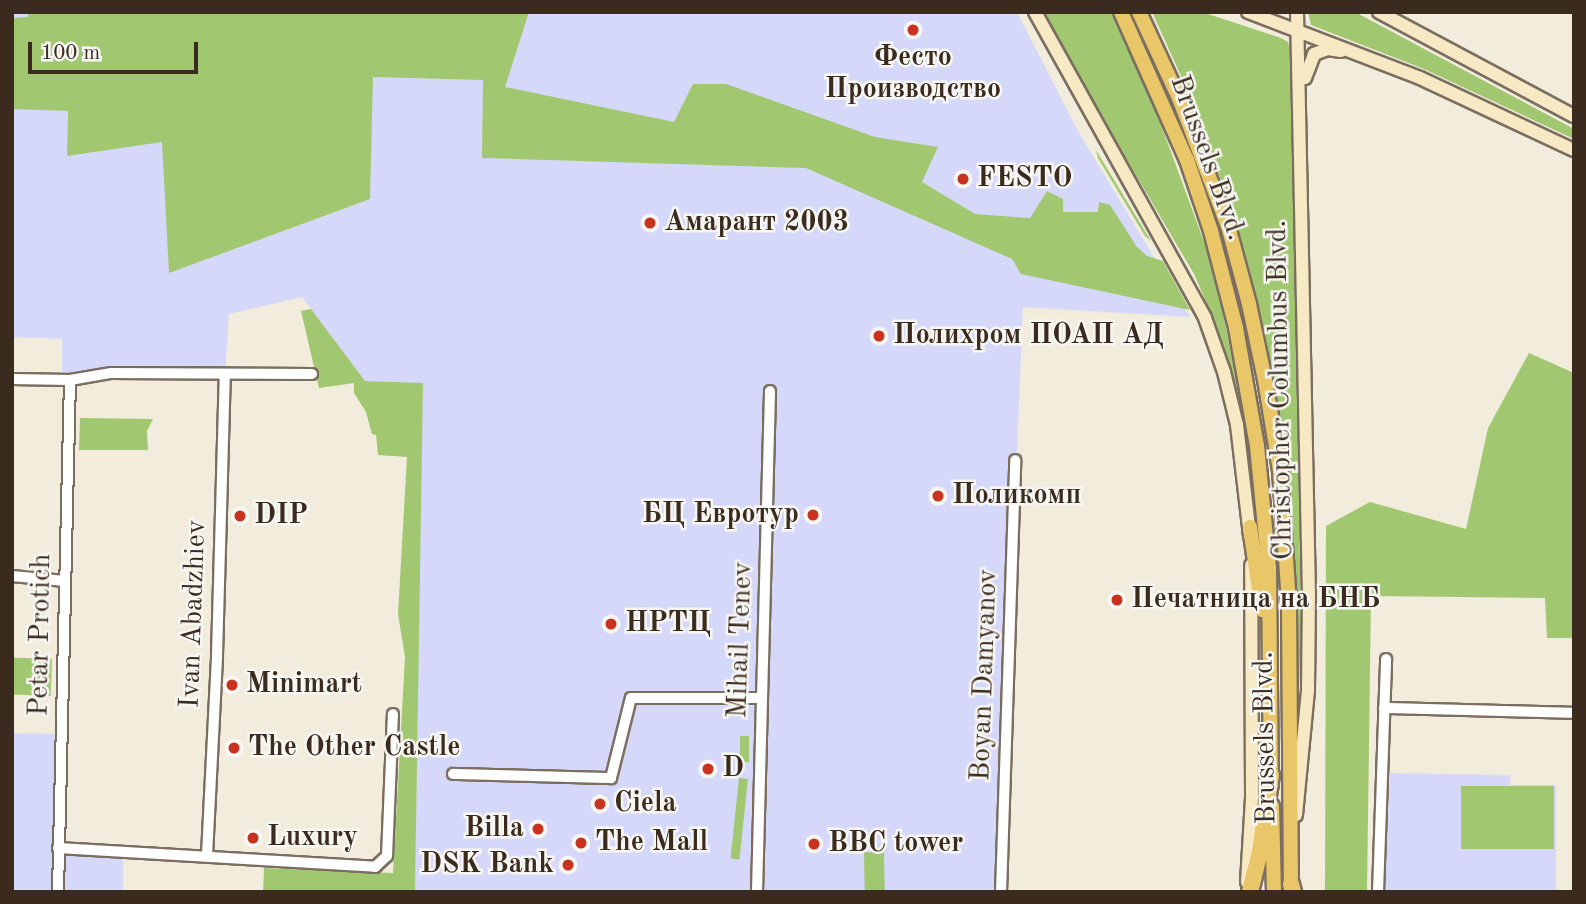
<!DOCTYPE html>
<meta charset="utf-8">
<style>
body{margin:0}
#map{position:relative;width:1586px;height:904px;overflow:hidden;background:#f1ecdb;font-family:"Old Standard TT",serif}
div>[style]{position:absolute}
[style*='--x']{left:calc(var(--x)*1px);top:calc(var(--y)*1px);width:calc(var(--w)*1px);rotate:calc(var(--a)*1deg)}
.built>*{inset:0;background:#d5d8f9}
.green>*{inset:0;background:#a2c771;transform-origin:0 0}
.roads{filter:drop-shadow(2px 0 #7b6e60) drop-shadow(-2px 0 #7b6e60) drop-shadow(0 2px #7b6e60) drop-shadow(0 -2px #7b6e60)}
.minor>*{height:10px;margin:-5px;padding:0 5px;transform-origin:5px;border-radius:5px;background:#fff}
.secondary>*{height:12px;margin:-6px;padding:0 6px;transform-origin:6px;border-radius:6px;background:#f6e9c3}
.primary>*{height:14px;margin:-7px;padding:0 7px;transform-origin:7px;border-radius:7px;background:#e9c769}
.trunk>*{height:16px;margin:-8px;padding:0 8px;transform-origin:8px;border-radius:8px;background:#e9c769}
.dots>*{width:19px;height:19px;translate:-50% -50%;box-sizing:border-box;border:4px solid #f6f6f2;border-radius:50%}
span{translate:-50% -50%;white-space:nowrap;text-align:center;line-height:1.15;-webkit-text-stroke:5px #f6f6f2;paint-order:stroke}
.poi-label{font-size:28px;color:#3b2a1e;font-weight:700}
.left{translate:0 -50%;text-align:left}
.right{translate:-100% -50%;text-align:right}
.street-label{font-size:28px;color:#3b2a1e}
.frame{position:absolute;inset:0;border:14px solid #3b2a1e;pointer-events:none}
.scale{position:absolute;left:28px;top:42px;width:170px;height:32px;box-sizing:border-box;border:4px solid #3b2a1e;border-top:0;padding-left:9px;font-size:21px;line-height:24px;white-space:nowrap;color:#3b2a1e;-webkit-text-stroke:5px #f6f6f2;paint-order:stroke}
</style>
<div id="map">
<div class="built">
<div style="clip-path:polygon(12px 12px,1017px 12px,1078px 131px,1190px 317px,1023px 307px,999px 892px,415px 892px,422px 383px,365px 381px,302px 297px,229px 314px,225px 374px,111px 373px,70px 380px,62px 371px,62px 339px,12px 337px)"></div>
<div style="clip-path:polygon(12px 733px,61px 734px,58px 847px,123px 851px,123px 892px,12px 892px)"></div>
<div style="clip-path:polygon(1390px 773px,1511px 775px,1510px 785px,1556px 785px,1556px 892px,1384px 892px)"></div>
</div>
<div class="green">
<div style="clip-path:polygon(29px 12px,529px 12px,505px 87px,674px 122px,693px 84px,726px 84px,875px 137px,938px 147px,922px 182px,975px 214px,1030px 218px,1047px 191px,1063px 199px,1063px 212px,1098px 212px,1099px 202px,1110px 205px,1137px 247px,1147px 256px,1163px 261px,1190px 310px,1021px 274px,1012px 259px,806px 168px,482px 158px,483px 80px,373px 77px,370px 199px,169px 273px,162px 142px,67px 156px,68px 111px,12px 109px,12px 18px,28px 17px)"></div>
<div style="clip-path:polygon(1045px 12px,1111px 12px,1157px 114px,1213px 266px,1246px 424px,1214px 320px,1194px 274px,1075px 71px)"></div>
<div style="clip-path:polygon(1152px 12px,1205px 13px,1281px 38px,1288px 42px,1292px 56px,1301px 623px,1298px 732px,1292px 511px,1275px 382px,1237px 224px,1191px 98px)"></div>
<div style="clip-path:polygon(1308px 12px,1355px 12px,1574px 129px,1574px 139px,1424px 69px,1311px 25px)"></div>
<div style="clip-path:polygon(1096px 150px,1151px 241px,1145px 236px,1098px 158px)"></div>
<div style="clip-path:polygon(311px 309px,365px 381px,423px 383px,415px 892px,263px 892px,264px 868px,393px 873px,405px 657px,398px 614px,407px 457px,378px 455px,376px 435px,372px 434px,366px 412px,354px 393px,354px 383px,319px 388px,301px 311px)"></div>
<div style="clip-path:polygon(1529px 353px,1574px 373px,1574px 638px,1547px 638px,1545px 598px,1371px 596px,1367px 892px,1325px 892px,1326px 526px,1370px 502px,1466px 529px,1488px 428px)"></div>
<div style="clip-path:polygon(80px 418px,153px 419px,147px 431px,148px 450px,79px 450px)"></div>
<div style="left:52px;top:659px;width:37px;height:40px;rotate:92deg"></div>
<div style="left:740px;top:736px;width:9px;height:26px"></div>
<div style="left:739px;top:778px;width:9px;height:81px;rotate:6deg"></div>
<div style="left:1461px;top:786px;width:93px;height:63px"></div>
<div style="left:884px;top:852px;width:40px;height:20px;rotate:89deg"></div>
</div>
<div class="roads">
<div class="minor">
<div style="--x:12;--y:379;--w:58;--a:1"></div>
<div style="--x:70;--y:380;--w:42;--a:-9.7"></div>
<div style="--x:111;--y:373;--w:201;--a:0.3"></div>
<div style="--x:12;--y:576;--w:53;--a:5.4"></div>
<div style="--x:1384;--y:708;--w:190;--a:1.5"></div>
<div style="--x:453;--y:774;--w:158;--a:1.5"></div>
<div style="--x:611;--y:778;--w:82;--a:-76"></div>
<div style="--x:631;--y:698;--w:129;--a:0"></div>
<div style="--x:58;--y:848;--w:318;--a:3.4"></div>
<div style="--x:375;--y:867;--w:16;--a:-43"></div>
<div style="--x:387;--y:856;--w:142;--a:-87.6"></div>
<div style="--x:207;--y:855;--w:200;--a:-87.1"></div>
<div style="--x:217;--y:655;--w:281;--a:-88.4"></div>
<div style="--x:58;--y:892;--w:512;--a:-88.66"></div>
<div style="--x:757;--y:892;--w:501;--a:-88.51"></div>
<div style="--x:1001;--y:892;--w:432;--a:-88.1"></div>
<div style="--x:1378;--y:892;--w:233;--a:-88"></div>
</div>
<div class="secondary">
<div style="--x:1035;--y:12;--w:350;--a:60.9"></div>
<div style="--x:1205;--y:318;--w:57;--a:70.6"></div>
<div style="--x:1224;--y:372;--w:55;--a:76.2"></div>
<div style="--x:1237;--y:425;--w:112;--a:83.3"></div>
<div style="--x:1248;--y:12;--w:184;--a:21"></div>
<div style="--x:1420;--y:78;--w:170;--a:25.1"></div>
<div style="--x:1379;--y:12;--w:221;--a:28.1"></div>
<div style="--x:1305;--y:78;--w:26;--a:-69"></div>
<div style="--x:1314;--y:54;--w:15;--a:-20"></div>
<div style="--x:1328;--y:49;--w:13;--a:9"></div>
<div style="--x:1296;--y:815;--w:126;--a:-84.5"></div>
<div style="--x:1308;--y:690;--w:95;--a:-89.4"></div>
<div style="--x:1309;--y:595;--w:583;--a:-91.18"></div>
<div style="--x:1247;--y:882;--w:85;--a:-86.6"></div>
<div style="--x:1252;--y:797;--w:232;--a:-90.2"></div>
</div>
<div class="primary">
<div style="--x:1121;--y:12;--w:162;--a:66"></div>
<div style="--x:1187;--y:160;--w:75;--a:71.3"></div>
<div style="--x:1211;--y:231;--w:100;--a:75.5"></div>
<div style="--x:1236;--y:328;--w:120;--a:79.9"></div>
<div style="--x:1257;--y:446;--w:123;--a:84.4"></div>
<div style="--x:1269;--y:568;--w:217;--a:89.5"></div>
<div style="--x:1139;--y:12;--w:95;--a:65.1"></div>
<div style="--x:1179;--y:98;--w:137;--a:69.1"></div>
<div style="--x:1228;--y:226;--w:81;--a:74.9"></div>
<div style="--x:1249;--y:304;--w:78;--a:78.1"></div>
<div style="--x:1265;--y:380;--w:92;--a:80.6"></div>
<div style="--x:1280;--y:471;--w:133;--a:86.1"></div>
<div style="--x:1289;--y:604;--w:288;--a:89.6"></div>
<div style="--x:1250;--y:527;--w:84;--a:81.8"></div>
<div style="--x:1272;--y:806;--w:86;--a:88.7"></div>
</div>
<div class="trunk">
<div style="--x:1291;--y:884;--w:8;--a:76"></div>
<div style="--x:1250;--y:892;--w:41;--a:-76"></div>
<div style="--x:1260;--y:852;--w:78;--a:-81.9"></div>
</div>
</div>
<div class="dots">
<div style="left:913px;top:30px;background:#c8321e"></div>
<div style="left:963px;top:179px;background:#c8321e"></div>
<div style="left:650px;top:223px;background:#c8321e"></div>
<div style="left:879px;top:336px;background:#c8321e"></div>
<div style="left:938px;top:496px;background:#c8321e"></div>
<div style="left:813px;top:515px;background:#c8321e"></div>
<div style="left:240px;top:516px;background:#c8321e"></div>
<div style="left:1117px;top:600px;background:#c8321e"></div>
<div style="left:611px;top:624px;background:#c8321e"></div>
<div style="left:232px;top:685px;background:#c8321e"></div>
<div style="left:234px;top:748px;background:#c8321e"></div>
<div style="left:708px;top:769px;background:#c8321e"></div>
<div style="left:600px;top:804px;background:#c8321e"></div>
<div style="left:538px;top:829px;background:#c8321e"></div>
<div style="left:253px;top:838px;background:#c8321e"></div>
<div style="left:581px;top:843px;background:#c8321e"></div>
<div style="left:814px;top:844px;background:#c8321e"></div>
<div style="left:568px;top:865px;background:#c8321e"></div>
</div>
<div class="poi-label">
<span style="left:913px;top:74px">Фесто<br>Производство</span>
<span class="left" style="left:977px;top:179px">FESTO</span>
<span class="left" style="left:664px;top:223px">Амарант 2003</span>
<span class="left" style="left:893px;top:336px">Полихром ПОАП АД</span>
<span class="left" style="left:952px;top:496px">Поликомп</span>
<span class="right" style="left:799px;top:515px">БЦ Евротур</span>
<span class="left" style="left:254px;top:516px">DIP</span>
<span class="left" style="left:1131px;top:600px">Печатница на БНБ</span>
<span class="left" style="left:625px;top:624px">НРТЦ</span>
<span class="left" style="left:246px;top:685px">Minimart</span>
<span class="left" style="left:248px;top:748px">The Other Castle</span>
<span class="left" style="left:722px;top:769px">D</span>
<span class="left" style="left:614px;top:804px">Ciela</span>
<span class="right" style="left:524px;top:829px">Billa</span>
<span class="left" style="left:267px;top:838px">Luxury</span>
<span class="left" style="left:595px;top:843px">The Mall</span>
<span class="left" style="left:828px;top:844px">BBC tower</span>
<span class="right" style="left:554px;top:865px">DSK Bank</span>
</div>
<div class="street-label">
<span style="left:1207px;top:158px;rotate:70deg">Brussels Blvd.</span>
<span style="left:1281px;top:390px;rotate:-91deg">Christopher Columbus Blvd.</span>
<span style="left:194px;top:614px;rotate:-88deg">Ivan Abadzhiev</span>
<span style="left:41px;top:635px;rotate:-89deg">Petar Protich</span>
<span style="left:741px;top:640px;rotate:-88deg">Mihail Tenev</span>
<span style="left:985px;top:675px;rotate:-88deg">Boyan Damyanov</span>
<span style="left:1266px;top:738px;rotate:-91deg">Brussels Blvd.</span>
</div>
<div class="frame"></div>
<div class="scale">100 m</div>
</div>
